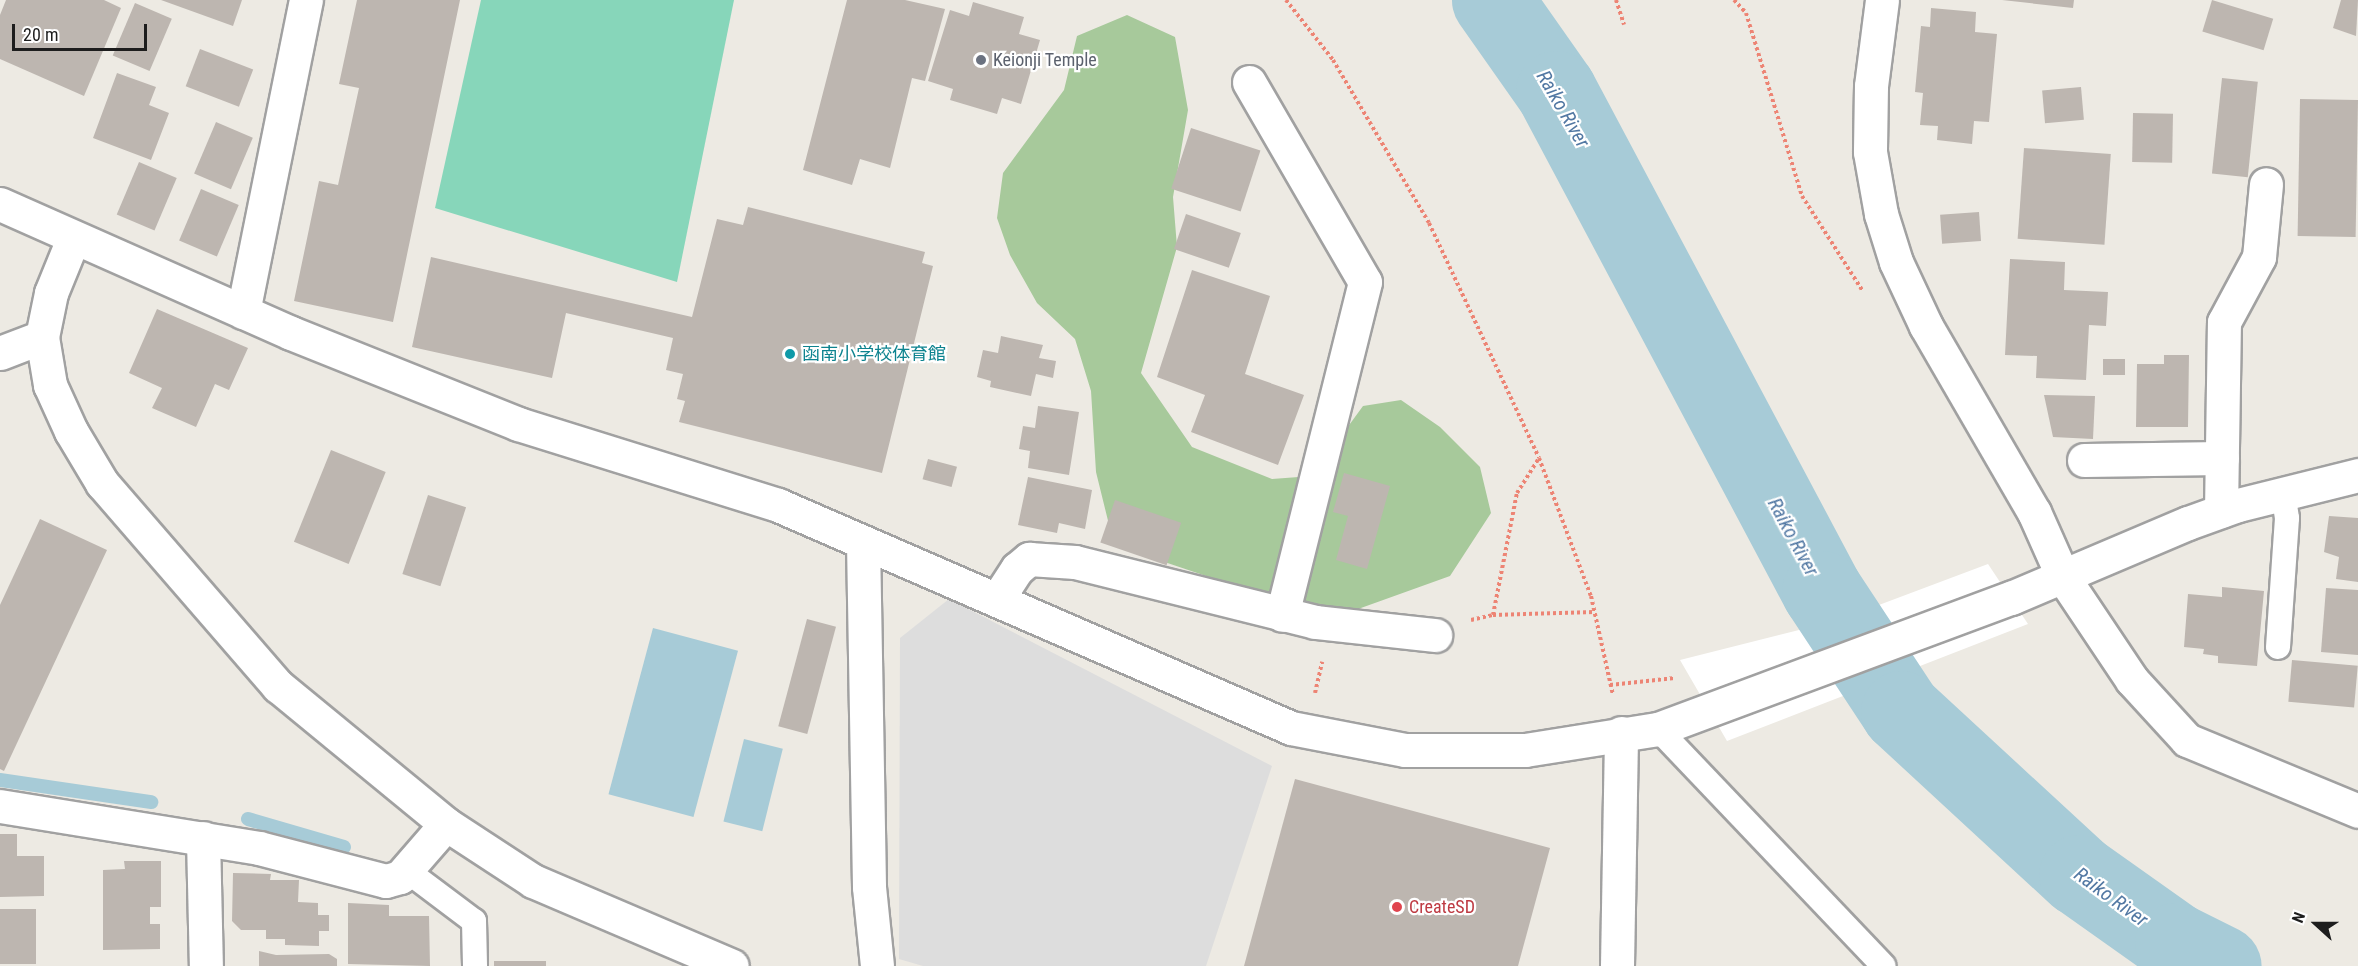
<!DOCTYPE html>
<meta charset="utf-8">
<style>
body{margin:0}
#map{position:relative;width:2358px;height:966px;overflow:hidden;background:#edeae3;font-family:"Roboto Condensed","Noto Sans JP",sans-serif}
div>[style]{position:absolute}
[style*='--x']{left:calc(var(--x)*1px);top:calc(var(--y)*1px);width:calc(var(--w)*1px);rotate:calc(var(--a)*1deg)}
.forest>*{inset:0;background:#a7c99b}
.pitch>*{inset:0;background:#87d6ba}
.parking>*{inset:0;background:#ddd}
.water>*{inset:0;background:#a7cbd7;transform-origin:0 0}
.pier>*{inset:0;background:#fff}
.stream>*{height:14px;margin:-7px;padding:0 7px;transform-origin:7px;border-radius:7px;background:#a7cbd7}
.river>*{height:81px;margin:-40.5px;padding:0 40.5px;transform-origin:40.5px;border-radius:40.5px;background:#a7cbd7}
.building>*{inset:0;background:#bdb6b0;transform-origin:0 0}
.path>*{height:4px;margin-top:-2px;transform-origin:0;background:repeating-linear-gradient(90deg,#ed8474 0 3px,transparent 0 6px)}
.roads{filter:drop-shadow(2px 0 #a1a1a1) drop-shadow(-2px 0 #a1a1a1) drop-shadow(0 2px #a1a1a1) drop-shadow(0 -2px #a1a1a1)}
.service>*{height:24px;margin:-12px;padding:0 12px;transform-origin:12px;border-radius:12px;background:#fff}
.minor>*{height:33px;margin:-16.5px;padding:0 16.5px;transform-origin:16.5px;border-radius:16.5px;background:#fff}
.tertiary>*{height:33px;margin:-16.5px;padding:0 16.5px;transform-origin:16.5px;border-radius:16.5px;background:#fff}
.dots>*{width:16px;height:16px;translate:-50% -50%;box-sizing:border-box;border:3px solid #fff;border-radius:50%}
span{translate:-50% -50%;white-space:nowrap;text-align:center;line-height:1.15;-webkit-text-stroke:4.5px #fff;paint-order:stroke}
.worship-label{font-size:18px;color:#5b616d}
.left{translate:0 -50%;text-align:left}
.culture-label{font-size:18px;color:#0d838f}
.health-label{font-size:18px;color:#be3a42}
.water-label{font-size:20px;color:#5278a3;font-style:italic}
.north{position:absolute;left:2286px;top:894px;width:60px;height:60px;-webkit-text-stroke:4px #fff;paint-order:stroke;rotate:291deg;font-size:16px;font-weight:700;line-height:24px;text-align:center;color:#1d1d1d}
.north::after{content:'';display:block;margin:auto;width:21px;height:27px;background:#1d1d1d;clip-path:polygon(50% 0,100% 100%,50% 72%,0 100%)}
.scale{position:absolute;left:12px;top:24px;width:135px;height:27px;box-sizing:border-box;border:3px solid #1d1d1d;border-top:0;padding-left:8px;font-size:18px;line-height:21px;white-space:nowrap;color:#1d1d1d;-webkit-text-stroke:4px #fff;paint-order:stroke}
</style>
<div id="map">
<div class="forest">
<div style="clip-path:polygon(1127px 15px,1175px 37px,1188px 110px,1173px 197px,1177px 247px,1141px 373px,1192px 447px,1272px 479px,1312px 476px,1363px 406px,1401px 400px,1440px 427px,1480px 467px,1491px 513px,1450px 576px,1347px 613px,1215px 579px,1114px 545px,1096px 472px,1091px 391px,1075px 339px,1037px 303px,1010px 255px,997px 218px,1003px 173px,1064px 90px,1077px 36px)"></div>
</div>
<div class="pitch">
<div style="clip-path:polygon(481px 0,734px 0,677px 282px,435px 208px)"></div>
</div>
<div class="parking">
<div style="clip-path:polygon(949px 599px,1272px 766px,1206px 966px,923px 966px,899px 959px,900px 638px)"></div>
</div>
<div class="water">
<div style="left:653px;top:628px;width:88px;height:172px;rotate:15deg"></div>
<div style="left:744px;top:739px;width:40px;height:85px;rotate:14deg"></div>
</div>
<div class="pier">
<div style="clip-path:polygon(1988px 564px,2028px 624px,1727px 741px,1680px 660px,1839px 620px)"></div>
</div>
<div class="stream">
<div style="--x:0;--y:780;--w:153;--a:8.3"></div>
<div style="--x:248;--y:819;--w:100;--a:16.3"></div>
</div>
<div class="river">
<div style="--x:1492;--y:0;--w:111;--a:54.9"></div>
<div style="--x:1556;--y:91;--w:566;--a:61.99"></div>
<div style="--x:1822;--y:591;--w:144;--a:56.6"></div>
<div style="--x:1901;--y:711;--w:242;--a:42.7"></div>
<div style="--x:2079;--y:875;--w:118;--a:35.3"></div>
<div style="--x:2175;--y:943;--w:51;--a:26.6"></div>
</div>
<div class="building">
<div style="clip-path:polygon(6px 0,104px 0,121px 8px,84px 96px,0 59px,0 15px)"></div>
<div style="clip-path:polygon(161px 0,242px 0,233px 26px)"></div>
<div style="clip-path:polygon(357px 0,460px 0,393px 322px,294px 301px,319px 181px,338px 185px,359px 88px,339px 84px)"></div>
<div style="clip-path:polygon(847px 0,905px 0,945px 9px,925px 81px,912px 78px,890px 168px,860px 159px,852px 185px,803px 170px)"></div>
<div style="clip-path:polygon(2002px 0,2074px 0,2073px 8px)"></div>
<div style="left:2212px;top:0;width:64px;height:33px;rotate:17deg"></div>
<div style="clip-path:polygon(2341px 0,2358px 0,2356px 36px,2333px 28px)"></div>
<div style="clip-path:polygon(973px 2px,1024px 17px,1019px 34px,1040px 40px,1021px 104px,1002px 98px,997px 114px,950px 100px,953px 89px,928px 81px,950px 10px,969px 16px)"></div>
<div style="left:135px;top:3px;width:40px;height:57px;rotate:23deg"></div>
<div style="clip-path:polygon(1931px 8px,1976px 12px,1975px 32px,1997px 34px,1989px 122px,1974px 121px,1972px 144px,1937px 140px,1938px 126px,1920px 125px,1923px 93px,1915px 92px,1921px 26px,1930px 27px)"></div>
<div style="left:200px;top:49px;width:57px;height:40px;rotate:21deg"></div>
<div style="clip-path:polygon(117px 73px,156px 87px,149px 105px,169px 113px,151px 160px,93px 138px)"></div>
<div style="left:2222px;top:78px;width:36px;height:96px;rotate:6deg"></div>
<div style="left:2081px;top:87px;width:33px;height:39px;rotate:85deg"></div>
<div style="left:2300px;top:99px;width:58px;height:137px;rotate:1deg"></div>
<div style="left:2133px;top:113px;width:40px;height:49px;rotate:1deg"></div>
<div style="left:216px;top:122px;width:40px;height:56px;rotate:23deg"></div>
<div style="left:1191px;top:128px;width:73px;height:64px;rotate:18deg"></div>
<div style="left:2024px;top:148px;width:87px;height:91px;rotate:4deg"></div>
<div style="left:139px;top:162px;width:41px;height:57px;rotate:23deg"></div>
<div style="left:201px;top:189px;width:41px;height:56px;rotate:23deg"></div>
<div style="clip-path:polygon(748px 207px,925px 252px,922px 263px,933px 266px,882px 473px,679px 422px,685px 401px,677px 399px,683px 374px,666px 370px,673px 338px,566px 313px,552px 378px,412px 347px,431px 257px,692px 317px,717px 219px,743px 225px)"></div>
<div style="left:1979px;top:212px;width:29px;height:39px;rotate:86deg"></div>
<div style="left:1186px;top:214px;width:58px;height:37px;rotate:19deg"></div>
<div style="clip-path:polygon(2010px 259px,2065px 262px,2064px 290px,2108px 292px,2106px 326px,2089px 325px,2086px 380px,2036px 378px,2037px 356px,2005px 355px)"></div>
<div style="clip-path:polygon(1192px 270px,1270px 296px,1245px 374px,1304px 395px,1278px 465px,1191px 432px,1205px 395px,1157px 377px)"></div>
<div style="clip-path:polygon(157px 309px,248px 348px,229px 390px,215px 384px,196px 427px,152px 408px,162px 388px,129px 373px)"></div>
<div style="clip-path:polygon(1001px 336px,1043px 345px,1039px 358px,1056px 361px,1053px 378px,1036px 374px,1031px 396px,990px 387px,991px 381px,977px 377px,983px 350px,998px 353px)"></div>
<div style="clip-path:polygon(2164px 355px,2189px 355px,2188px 427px,2136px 427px,2137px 364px,2164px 364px)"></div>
<div style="left:2103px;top:359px;width:22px;height:16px"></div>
<div style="clip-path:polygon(2044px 395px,2095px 396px,2093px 439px,2053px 437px)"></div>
<div style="clip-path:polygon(1038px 406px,1079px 412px,1069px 475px,1028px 468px,1030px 451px,1019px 449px,1023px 426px,1035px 428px)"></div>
<div style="left:331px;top:450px;width:59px;height:99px;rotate:22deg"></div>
<div style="left:928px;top:459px;width:30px;height:21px;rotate:15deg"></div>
<div style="clip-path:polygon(1344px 473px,1390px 486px,1367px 569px,1336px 560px,1348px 516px,1333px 512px)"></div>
<div style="clip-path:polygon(1028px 477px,1092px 490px,1085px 529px,1059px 523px,1057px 533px,1018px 525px)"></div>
<div style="left:428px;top:495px;width:40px;height:83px;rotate:18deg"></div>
<div style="left:1115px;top:500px;width:70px;height:45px;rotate:19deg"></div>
<div style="clip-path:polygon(2329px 516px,2358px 518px,2358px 582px,2336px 579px,2339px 557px,2324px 552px)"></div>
<div style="clip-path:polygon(40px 519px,107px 550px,4px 771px,0 769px,0 605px)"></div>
<div style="clip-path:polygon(2222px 587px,2264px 591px,2257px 666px,2218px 663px,2218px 656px,2203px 654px,2204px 649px,2184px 647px,2188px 594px,2222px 597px)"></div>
<div style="clip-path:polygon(2326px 588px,2358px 590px,2358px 655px,2321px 652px)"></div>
<div style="left:807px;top:619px;width:30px;height:111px;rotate:15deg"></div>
<div style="left:2292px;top:660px;width:66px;height:42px;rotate:5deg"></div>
<div style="clip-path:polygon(1295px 779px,1550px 848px,1518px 966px,1244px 966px)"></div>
<div style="clip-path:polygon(0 834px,17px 834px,17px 856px,44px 856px,44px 896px,0 897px)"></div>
<div style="clip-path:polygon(124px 861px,161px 861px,161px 907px,150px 907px,150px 924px,160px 924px,160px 949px,103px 950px,103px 870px,125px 869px)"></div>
<div style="clip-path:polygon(233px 873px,271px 874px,270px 880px,299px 880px,298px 902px,318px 903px,318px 915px,329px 915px,329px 931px,319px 931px,319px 946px,285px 945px,285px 939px,266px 939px,266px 930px,241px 930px,232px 921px)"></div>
<div style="clip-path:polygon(348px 903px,389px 905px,389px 916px,429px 916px,430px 966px,348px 964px)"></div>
<div style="left:0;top:909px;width:36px;height:55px"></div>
<div style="clip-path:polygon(259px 951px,276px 955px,329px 954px,337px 959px,337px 966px,259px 966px)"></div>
<div style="left:494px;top:961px;width:52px;height:5px"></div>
</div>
<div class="path">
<div style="--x:1286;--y:0;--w:76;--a:51.9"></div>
<div style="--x:1333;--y:60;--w:189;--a:59.5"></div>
<div style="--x:1429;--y:223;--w:259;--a:64.9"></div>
<div style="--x:1539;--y:458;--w:147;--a:69.4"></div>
<div style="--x:1591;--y:596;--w:101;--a:77.5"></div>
<div style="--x:1616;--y:0;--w:26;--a:72"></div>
<div style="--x:1734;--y:0;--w:18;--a:47"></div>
<div style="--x:1746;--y:13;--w:191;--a:73"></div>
<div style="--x:1802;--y:196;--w:112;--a:57.4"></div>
<div style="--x:1493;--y:615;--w:124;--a:-78.9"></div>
<div style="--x:1517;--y:493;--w:41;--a:-57.8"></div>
<div style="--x:1471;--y:620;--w:23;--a:-13"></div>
<div style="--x:1493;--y:615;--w:102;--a:-1.7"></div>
<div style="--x:1610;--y:685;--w:65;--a:-6.1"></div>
<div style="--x:1315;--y:693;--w:32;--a:-77"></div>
</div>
<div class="roads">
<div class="service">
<div style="--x:2278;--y:647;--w:129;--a:-86"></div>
<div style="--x:2287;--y:518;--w:25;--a:-99"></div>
<div style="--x:1658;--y:729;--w:327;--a:46.4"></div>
<div style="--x:406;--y:870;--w:85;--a:36.9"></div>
<div style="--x:474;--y:921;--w:45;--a:88.7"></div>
</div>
<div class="minor">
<div style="--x:1882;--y:0;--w:87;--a:97.3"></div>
<div style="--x:1871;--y:86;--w:66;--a:90.9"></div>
<div style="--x:1870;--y:152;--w:63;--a:79.9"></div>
<div style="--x:1881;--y:214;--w:50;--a:72.6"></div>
<div style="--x:1896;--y:262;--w:71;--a:64.9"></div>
<div style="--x:1926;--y:326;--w:215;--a:59.9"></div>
<div style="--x:2034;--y:512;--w:71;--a:66"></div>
<div style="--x:2063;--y:577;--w:124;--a:56.2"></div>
<div style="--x:2132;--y:680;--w:81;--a:47.5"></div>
<div style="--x:2187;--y:740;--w:185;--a:22.5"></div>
<div style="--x:1249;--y:82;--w:231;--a:59.9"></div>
<div style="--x:1365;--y:282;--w:343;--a:104"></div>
<div style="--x:243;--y:312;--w:318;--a:-78.6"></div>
<div style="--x:0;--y:353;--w:45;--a:-20.9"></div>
<div style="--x:2084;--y:460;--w:138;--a:-0.8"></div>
<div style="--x:2221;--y:511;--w:189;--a:-89.1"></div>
<div style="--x:2224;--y:322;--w:74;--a:-61.7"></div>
<div style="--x:2259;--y:257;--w:73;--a:-84.5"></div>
<div style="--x:863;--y:542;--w:345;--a:89"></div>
<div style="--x:869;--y:887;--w:79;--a:84.2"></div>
<div style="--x:998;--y:598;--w:35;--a:-57"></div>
<div style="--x:1017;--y:569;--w:16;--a:-40"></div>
<div style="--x:1029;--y:559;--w:46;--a:3.7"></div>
<div style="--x:1075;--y:562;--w:247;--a:14"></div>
<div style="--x:1315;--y:622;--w:121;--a:6.2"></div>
<div style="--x:0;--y:806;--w:262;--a:9.2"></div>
<div style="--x:259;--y:848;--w:131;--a:14.6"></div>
<div style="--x:386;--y:881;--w:15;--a:-16"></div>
<div style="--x:400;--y:877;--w:70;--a:-49"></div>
<div style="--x:203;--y:838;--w:128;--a:88.7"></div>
</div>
<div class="tertiary">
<div style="--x:0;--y:204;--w:318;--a:23.9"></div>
<div style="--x:291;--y:333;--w:245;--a:21.8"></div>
<div style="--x:518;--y:424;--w:272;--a:17.3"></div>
<div style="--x:778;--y:505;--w:559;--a:23.49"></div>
<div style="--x:1291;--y:728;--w:116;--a:10.9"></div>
<div style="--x:1405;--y:750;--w:120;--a:0"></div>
<div style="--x:1525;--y:750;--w:135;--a:-9"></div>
<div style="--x:1658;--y:729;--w:377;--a:-20.4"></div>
<div style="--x:2011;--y:598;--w:192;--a:-23"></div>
<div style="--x:2188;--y:523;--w:53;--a:-19.8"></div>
<div style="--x:2238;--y:505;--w:124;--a:-14"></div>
<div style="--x:73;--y:239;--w:58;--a:112.2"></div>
<div style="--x:51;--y:293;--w:45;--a:101.6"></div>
<div style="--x:42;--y:337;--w:49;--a:80.5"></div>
<div style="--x:50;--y:385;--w:51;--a:65.5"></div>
<div style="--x:71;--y:431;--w:61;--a:59.2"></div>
<div style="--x:102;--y:483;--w:269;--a:49.1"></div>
<div style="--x:278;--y:686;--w:217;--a:39.4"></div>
<div style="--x:446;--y:824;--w:104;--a:33.2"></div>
<div style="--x:533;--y:881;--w:216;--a:23.1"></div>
<div style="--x:1617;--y:966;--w:233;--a:-89"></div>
</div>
</div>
<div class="dots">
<div style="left:981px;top:60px;background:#6b7280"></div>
<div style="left:790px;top:354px;background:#0f9aa8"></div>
<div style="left:1397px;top:907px;background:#e0444e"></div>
</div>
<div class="worship-label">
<span class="left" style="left:993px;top:60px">Keionji Temple</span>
</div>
<div class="culture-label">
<span class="left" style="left:802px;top:354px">函南小学校体育館</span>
</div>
<div class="health-label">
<span class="left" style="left:1409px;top:907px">CreateSD</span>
</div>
<div class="water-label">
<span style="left:1563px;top:109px;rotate:60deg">Raiko River</span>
<span style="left:1793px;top:537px;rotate:62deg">Raiko River</span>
<span style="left:2111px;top:897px;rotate:36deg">Raiko River</span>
</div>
<div class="north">N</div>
<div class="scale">20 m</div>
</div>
